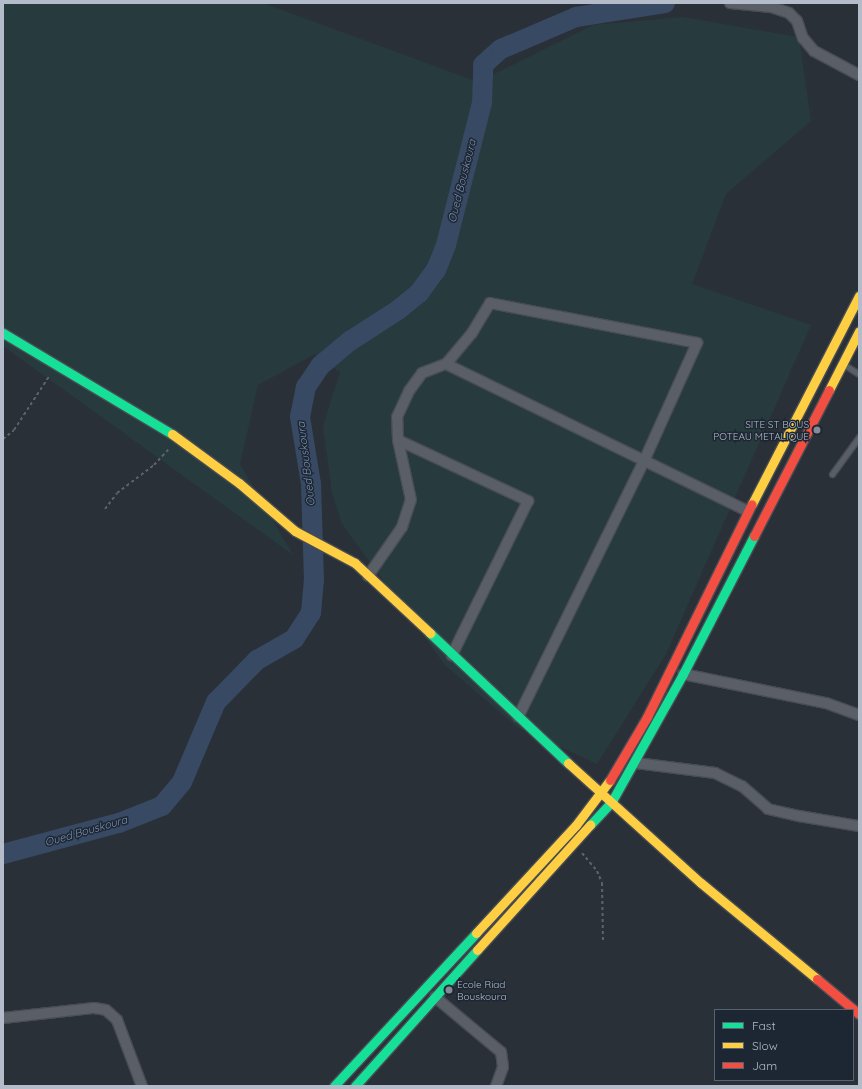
<!DOCTYPE html>
<style>
body{margin:0}
#map{position:relative;width:862px;height:1089px;overflow:hidden;background:#2a3038;font-family:Quicksand,sans-serif}
div>[style]{position:absolute}
[style*='--x']{left:calc(var(--x)*1px);top:calc(var(--y)*1px);width:calc(var(--w)*1px);rotate:calc(var(--a)*1deg)}
.green>*{inset:0;background:#273a3e}
.river>*{height:20px;margin:-10px;padding:0 10px;transform-origin:10px;border-radius:10px;background:#384963}
.path>*{height:2px;margin-top:-1px;transform-origin:0;background:repeating-linear-gradient(90deg,#5d636a 0 3px,transparent 0 6px)}
.roads{filter:drop-shadow(1px 0 #484c53) drop-shadow(-1px 0 #484c53) drop-shadow(0 1px #484c53) drop-shadow(0 -1px #484c53)}
.lane>*{height:5px;margin:-2.5px;padding:0 2.5px;transform-origin:2.5px;border-radius:2.5px;background:#5a5e66}
.street>*{height:10px;margin:-5px;padding:0 5px;transform-origin:5px;border-radius:5px;background:#5a5e66}
.fast>*{height:9px;margin:-4.5px;padding:0 4.5px;transform-origin:4.5px;border-radius:4.5px;background:#16e098}
.slow>*{height:9px;margin:-4.5px;padding:0 4.5px;transform-origin:4.5px;border-radius:4.5px;background:#ffcf43}
.jam>*{height:9px;margin:-4.5px;padding:0 4.5px;transform-origin:4.5px;border-radius:4.5px;background:#f24e42}
.dots>*{width:11px;height:11px;translate:-50% -50%;box-sizing:border-box;border:2px solid #1d2633;border-radius:50%}
span{translate:-50% -50%;white-space:nowrap;text-align:center;line-height:1.15;-webkit-text-stroke:3px #1d2633;paint-order:stroke}
.poi-label{font-size:10px;color:#b4bcc9}
.right{translate:-100% -50%;text-align:right}
.left{translate:0 -50%;text-align:left}
.water-label{font-size:11px;color:#7c92b1;font-style:italic}
.frame{position:absolute;inset:0;border:4px solid #b4bcc9;pointer-events:none}
.legend{position:absolute;left:714px;top:1009px;width:140px;height:72px;box-sizing:border-box;background:#1d2633;border:1px solid #59626f;margin:0;padding:5px 7px;list-style:none;font-size:12px;color:#b4bcc9}
.legend li{display:flex;align-items:center;gap:8px;height:20px}
.legend b{width:20px;border:1px solid #59626f}
</style>
<div id="map">
<div class="green">
<div style="clip-path:polygon(3px 3px,263px 3px,478px 82px,593px 25px,682px 17px,799px 37px,811px 121px,726px 194px,692px 284px,811px 325px,666px 654px,597px 764px,517px 727px,445px 665px,342px 524px,332px 493px,323px 426px,340px 372px,315px 354px,258px 385px,240px 464px,293px 555px,3px 346px)"></div>
</div>
<div class="river">
<div style="--x:3;--y:854;--w:120;--a:-15"></div>
<div style="--x:119;--y:823;--w:46;--a:-21.6"></div>
<div style="--x:162;--y:806;--w:31;--a:-50"></div>
<div style="--x:182;--y:782;--w:87;--a:-67"></div>
<div style="--x:216;--y:702;--w:59;--a:-45.7"></div>
<div style="--x:257;--y:660;--w:43;--a:-29.6"></div>
<div style="--x:294;--y:639;--w:31;--a:-57"></div>
<div style="--x:311;--y:613;--w:33;--a:-85"></div>
<div style="--x:314;--y:580;--w:96;--a:-91.8"></div>
<div style="--x:311;--y:484;--w:68;--a:-99.3"></div>
<div style="--x:300;--y:417;--w:31;--a:-79"></div>
<div style="--x:306;--y:387;--w:25;--a:-56"></div>
<div style="--x:320;--y:366;--w:39;--a:-40"></div>
<div style="--x:350;--y:341;--w:57;--a:-32.9"></div>
<div style="--x:398;--y:310;--w:27;--a:-39"></div>
<div style="--x:419;--y:293;--w:29;--a:-54"></div>
<div style="--x:436;--y:270;--w:27;--a:-68"></div>
<div style="--x:446;--y:245;--w:146;--a:-75.8"></div>
<div style="--x:482;--y:103;--w:38;--a:-88"></div>
<div style="--x:483;--y:65;--w:24;--a:-42"></div>
<div style="--x:501;--y:49;--w:82;--a:-23.1"></div>
<div style="--x:576;--y:17;--w:90;--a:-8.9"></div>
</div>
<div class="path">
<div style="--x:3;--y:439;--w:14;--a:-39"></div>
<div style="--x:14;--y:430;--w:66;--a:-56.8"></div>
<div style="--x:105;--y:509;--w:20;--a:-53"></div>
<div style="--x:117;--y:493;--w:46;--a:-37.1"></div>
<div style="--x:154;--y:465;--w:23;--a:-47"></div>
<div style="--x:582;--y:853;--w:23;--a:50"></div>
<div style="--x:597;--y:871;--w:13;--a:67"></div>
<div style="--x:602;--y:883;--w:59;--a:89"></div>
</div>
<div class="roads">
<div class="lane">
<div style="--x:843;--y:364;--w:19;--a:32"></div>
<div style="--x:832;--y:474;--w:46;--a:-53.9"></div>
</div>
<div class="street">
<div style="--x:730;--y:3;--w:41;--a:5.6"></div>
<div style="--x:771;--y:7;--w:19;--a:18"></div>
<div style="--x:789;--y:13;--w:11;--a:45"></div>
<div style="--x:797;--y:21;--w:18;--a:71"></div>
<div style="--x:803;--y:38;--w:17;--a:50"></div>
<div style="--x:814;--y:51;--w:51;--a:28.1"></div>
<div style="--x:446;--y:364;--w:336;--a:26"></div>
<div style="--x:398;--y:440;--w:144;--a:25.1"></div>
<div style="--x:528;--y:501;--w:172;--a:116.3"></div>
<div style="--x:368;--y:576;--w:60;--a:-55.2"></div>
<div style="--x:402;--y:527;--w:28;--a:-72"></div>
<div style="--x:411;--y:500;--w:61;--a:-102.2"></div>
<div style="--x:398;--y:440;--w:23;--a:-92"></div>
<div style="--x:397;--y:417;--w:29;--a:-65"></div>
<div style="--x:409;--y:391;--w:22;--a:-54"></div>
<div style="--x:422;--y:373;--w:26;--a:-21"></div>
<div style="--x:446;--y:364;--w:40;--a:-50"></div>
<div style="--x:472;--y:333;--w:35;--a:-59"></div>
<div style="--x:490;--y:303;--w:211;--a:10.9"></div>
<div style="--x:697;--y:343;--w:129;--a:114.2"></div>
<div style="--x:644;--y:461;--w:285;--a:116.2"></div>
<div style="--x:683;--y:674;--w:146;--a:11.5"></div>
<div style="--x:826;--y:703;--w:35;--a:20"></div>
<div style="--x:636;--y:763;--w:80;--a:7.2"></div>
<div style="--x:715;--y:773;--w:30;--a:26"></div>
<div style="--x:742;--y:786;--w:35;--a:41"></div>
<div style="--x:768;--y:809;--w:32;--a:13"></div>
<div style="--x:799;--y:816;--w:61;--a:9.5"></div>
<div style="--x:435;--y:997;--w:86;--a:39.8"></div>
<div style="--x:501;--y:1052;--w:15;--a:82"></div>
<div style="--x:503;--y:1067;--w:20;--a:110"></div>
<div style="--x:3;--y:1018;--w:92;--a:-6.3"></div>
<div style="--x:94;--y:1008;--w:12;--a:9"></div>
<div style="--x:106;--y:1010;--w:15;--a:42"></div>
<div style="--x:117;--y:1020;--w:71;--a:69.3"></div>
</div>
<div class="fast">
<div style="--x:3;--y:333;--w:197;--a:30.9"></div>
<div style="--x:430;--y:633;--w:190;--a:43.3"></div>
<div style="--x:590;--y:825;--w:33;--a:-47"></div>
<div style="--x:612;--y:801;--w:145;--a:-60.8"></div>
<div style="--x:683;--y:674;--w:155;--a:-62.8"></div>
<div style="--x:334;--y:1086;--w:209;--a:-47.1"></div>
<div style="--x:355;--y:1086;--w:183;--a:-48.1"></div>
</div>
<div class="slow">
<div style="--x:829;--y:390;--w:66;--a:-63"></div>
<div style="--x:172;--y:434;--w:83;--a:36.2"></div>
<div style="--x:239;--y:483;--w:74;--a:40.6"></div>
<div style="--x:295;--y:531;--w:68;--a:28.1"></div>
<div style="--x:355;--y:563;--w:103;--a:43"></div>
<div style="--x:752;--y:504;--w:234;--a:-62.8"></div>
<div style="--x:568;--y:763;--w:179;--a:42.1"></div>
<div style="--x:701;--y:883;--w:151;--a:39.6"></div>
<div style="--x:476;--y:933;--w:147;--a:-47.2"></div>
<div style="--x:576;--y:825;--w:56;--a:-52.9"></div>
<div style="--x:477;--y:950;--w:169;--a:-47.9"></div>
</div>
<div class="jam">
<div style="--x:754;--y:536;--w:164;--a:-62.8"></div>
<div style="--x:610;--y:780;--w:73;--a:-59.6"></div>
<div style="--x:647;--y:717;--w:237;--a:-63.8"></div>
<div style="--x:817;--y:979;--w:55;--a:39.8"></div>
</div>
</div>
<div class="dots">
<div style="left:817px;top:430px;background:#848b96"></div>
<div style="left:449px;top:990px;background:#848b96"></div>
</div>
<div class="poi-label">
<span class="right" style="left:809px;top:430px">SITE ST BOUS<br>POTEAU METALIQUE</span>
<span class="left" style="left:457px;top:990px">Ecole Riad<br>Bouskoura</span>
</div>
<div class="water-label">
<span style="left:462px;top:181px;rotate:-76deg">Oued Bouskoura</span>
<span style="left:306px;top:464px;rotate:-97deg">Oued Bouskoura</span>
<span style="left:86px;top:831px;rotate:-16deg">Oued Bouskoura</span>
</div>
<div class="frame"></div>
<ul class="legend">
<li><b style="height:5px;background:#16e098"></b>Fast</li>
<li><b style="height:5px;background:#ffcf43"></b>Slow</li>
<li><b style="height:5px;background:#f24e42"></b>Jam</li>
</ul>
</div>
